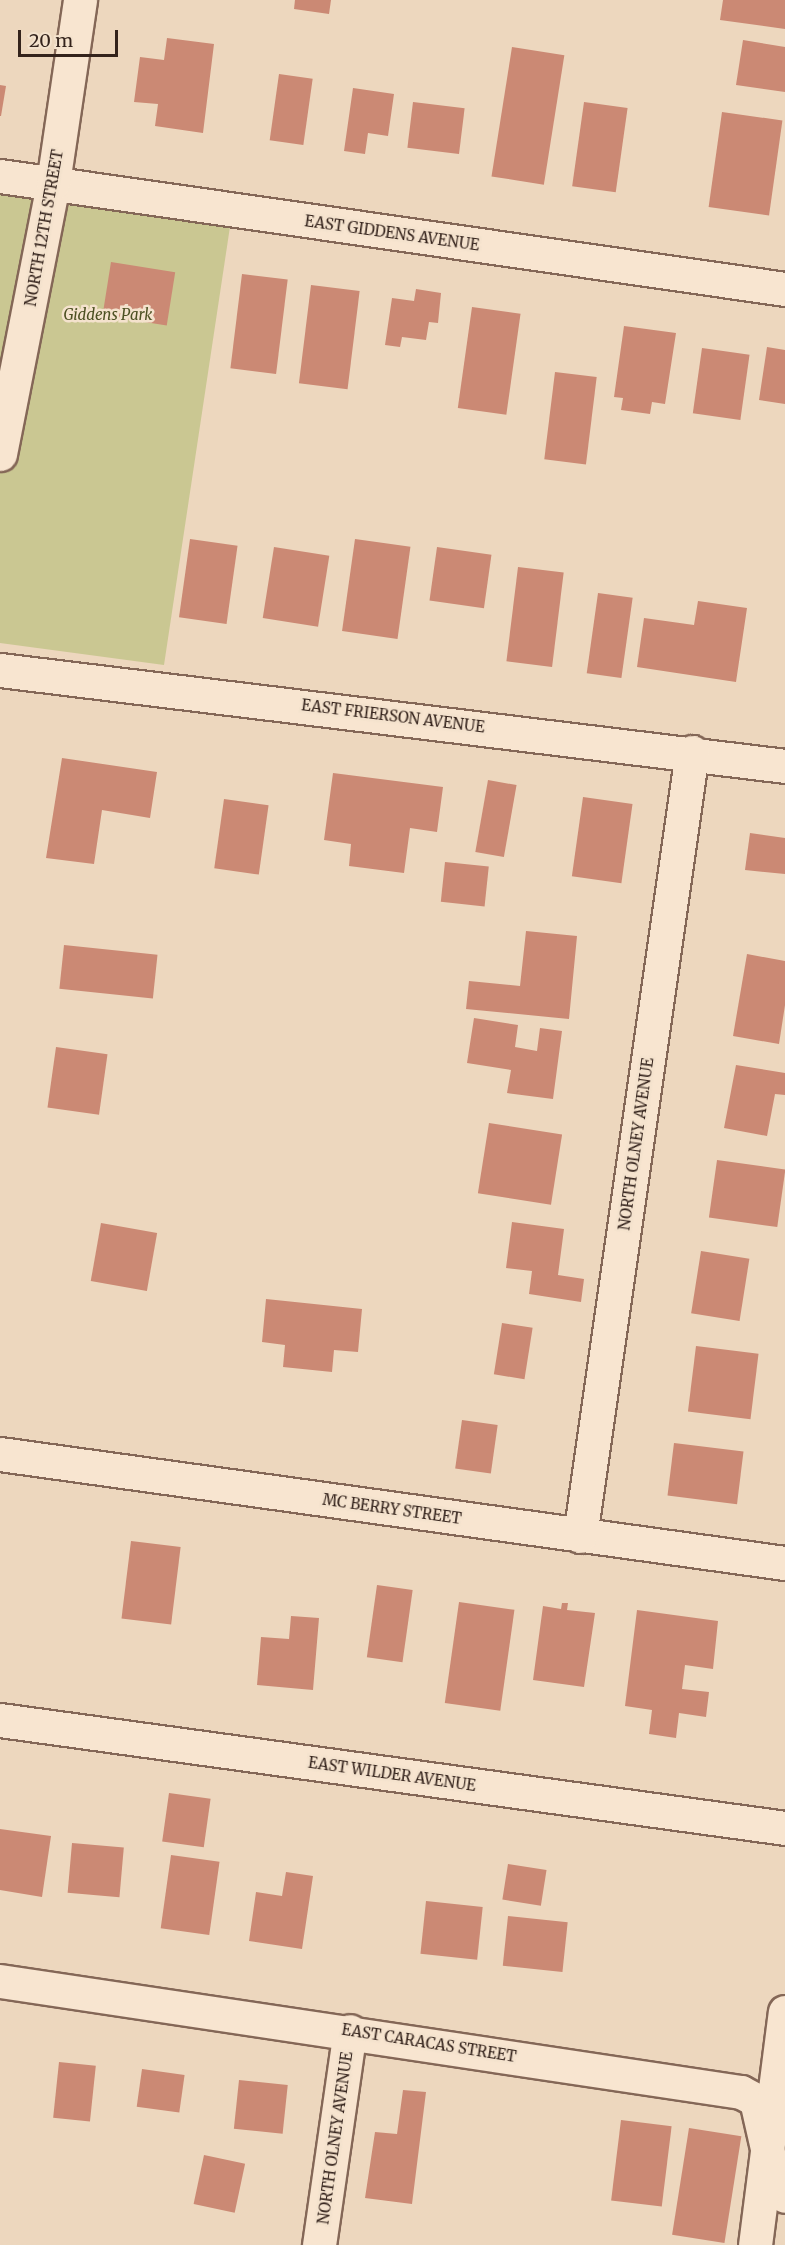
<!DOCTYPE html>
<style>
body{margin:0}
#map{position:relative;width:785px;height:2245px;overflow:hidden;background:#edd7be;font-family:Merriweather,serif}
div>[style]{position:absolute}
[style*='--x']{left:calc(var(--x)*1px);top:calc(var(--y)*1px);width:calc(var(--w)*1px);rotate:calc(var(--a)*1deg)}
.green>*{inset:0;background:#cac792}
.building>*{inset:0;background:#cb8974;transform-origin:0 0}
.roads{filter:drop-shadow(2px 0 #846757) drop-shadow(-2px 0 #846757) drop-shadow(0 2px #846757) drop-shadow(0 -2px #846757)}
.street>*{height:33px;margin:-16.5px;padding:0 16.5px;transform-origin:16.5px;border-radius:16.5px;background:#f8e5d0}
span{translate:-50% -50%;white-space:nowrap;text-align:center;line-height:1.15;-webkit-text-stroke:5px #f4e2cd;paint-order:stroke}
.street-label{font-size:15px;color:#34231c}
.park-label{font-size:15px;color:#4c5022;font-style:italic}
.scale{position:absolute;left:18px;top:30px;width:100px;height:27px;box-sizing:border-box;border:3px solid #34231c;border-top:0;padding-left:8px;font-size:18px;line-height:21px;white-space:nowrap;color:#34231c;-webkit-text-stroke:4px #f4e2cd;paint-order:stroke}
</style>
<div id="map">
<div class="green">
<div style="clip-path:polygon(0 188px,231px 220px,164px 665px,0 643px)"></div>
</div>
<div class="building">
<div style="clip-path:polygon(295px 0,331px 0,329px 14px,294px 9px)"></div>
<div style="clip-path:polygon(723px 0,785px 0,785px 29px,720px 20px)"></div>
<div style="clip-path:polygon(167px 38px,214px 44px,203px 133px,155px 126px,158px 104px,134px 102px,140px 57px,164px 60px)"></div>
<div style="clip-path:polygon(743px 40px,785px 47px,785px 92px,736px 85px)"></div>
<div style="left:512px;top:47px;width:53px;height:131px;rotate:9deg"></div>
<div style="left:279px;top:74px;width:34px;height:67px;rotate:8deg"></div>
<div style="clip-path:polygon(0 85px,6px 86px,1px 116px,0 116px)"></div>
<div style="clip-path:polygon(353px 88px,394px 94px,388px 136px,368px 133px,365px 154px,344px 151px)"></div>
<div style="left:413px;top:102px;width:52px;height:46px;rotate:7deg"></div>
<div style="left:584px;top:102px;width:44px;height:85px;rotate:8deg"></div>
<div style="left:722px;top:112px;width:61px;height:96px;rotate:8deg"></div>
<div style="left:111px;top:262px;width:65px;height:54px;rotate:9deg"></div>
<div style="left:242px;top:274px;width:46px;height:95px;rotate:7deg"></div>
<div style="left:311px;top:285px;width:49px;height:99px;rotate:7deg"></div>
<div style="clip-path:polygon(416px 289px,441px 293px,438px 323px,429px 322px,426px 340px,402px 337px,400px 347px,385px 345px,392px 298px,414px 301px)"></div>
<div style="left:472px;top:307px;width:49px;height:102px;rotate:8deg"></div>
<div style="clip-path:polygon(624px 326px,676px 333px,665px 404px,652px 402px,650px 414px,621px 410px,623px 398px,614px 397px)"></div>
<div style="clip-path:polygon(767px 347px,785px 350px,785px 404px,759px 400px)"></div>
<div style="left:702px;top:348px;width:48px;height:66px;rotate:8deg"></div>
<div style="left:555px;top:372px;width:42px;height:88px;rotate:7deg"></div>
<div style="left:190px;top:539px;width:48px;height:79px;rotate:8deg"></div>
<div style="left:355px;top:539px;width:56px;height:93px;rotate:8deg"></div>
<div style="left:274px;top:547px;width:56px;height:72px;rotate:9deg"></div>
<div style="left:437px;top:547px;width:55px;height:54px;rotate:8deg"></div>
<div style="left:518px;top:567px;width:46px;height:95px;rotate:7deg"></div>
<div style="left:598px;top:593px;width:35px;height:81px;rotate:8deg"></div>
<div style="clip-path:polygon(698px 601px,747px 608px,736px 682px,637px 667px,644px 618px,694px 625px)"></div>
<div style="clip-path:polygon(62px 758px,157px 772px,150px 818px,102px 810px,94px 864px,46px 858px)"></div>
<div style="clip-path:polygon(333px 773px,443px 787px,437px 832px,410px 828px,404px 873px,349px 866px,351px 844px,324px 840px)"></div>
<div style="left:488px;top:780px;width:29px;height:73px;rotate:10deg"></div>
<div style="left:583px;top:797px;width:50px;height:80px;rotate:8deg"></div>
<div style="left:224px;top:799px;width:45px;height:70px;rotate:8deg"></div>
<div style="clip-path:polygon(750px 833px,785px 838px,785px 874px,745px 870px)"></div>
<div style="left:445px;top:862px;width:44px;height:40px;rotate:6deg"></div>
<div style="clip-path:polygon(526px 931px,577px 936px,569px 1019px,466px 1009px,469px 981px,520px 986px)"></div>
<div style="left:64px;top:945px;width:94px;height:44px;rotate:6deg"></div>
<div style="clip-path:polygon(747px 954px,785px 961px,785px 1005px,779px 1044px,733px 1036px)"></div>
<div style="clip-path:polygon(474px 1018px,518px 1025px,515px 1047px,537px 1051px,540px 1028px,562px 1031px,553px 1099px,507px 1093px,511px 1070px,467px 1063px)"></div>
<div style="left:56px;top:1047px;width:52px;height:61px;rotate:8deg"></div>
<div style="clip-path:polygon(736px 1065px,785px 1073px,785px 1095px,775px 1094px,767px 1136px,724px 1128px)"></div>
<div style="left:489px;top:1123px;width:74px;height:71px;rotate:9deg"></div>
<div style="left:717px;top:1160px;width:69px;height:58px;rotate:8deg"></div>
<div style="clip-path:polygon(512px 1222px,564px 1229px,558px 1275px,584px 1279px,581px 1302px,529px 1294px,532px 1271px,506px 1268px)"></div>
<div style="left:101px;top:1223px;width:57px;height:59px;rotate:10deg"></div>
<div style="left:701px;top:1251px;width:49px;height:63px;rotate:9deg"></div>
<div style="clip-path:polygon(266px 1299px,362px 1309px,358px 1352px,334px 1350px,332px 1372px,283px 1367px,285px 1345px,262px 1342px)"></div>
<div style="left:502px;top:1323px;width:31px;height:52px;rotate:9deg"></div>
<div style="left:696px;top:1346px;width:63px;height:66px;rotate:7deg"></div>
<div style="left:462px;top:1420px;width:36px;height:49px;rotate:8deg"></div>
<div style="left:674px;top:1443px;width:70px;height:53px;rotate:7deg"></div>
<div style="left:131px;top:1541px;width:50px;height:78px;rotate:7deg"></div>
<div style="left:377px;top:1585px;width:36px;height:73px;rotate:8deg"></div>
<div style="left:459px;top:1602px;width:56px;height:102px;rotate:8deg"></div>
<div style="clip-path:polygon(562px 1603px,568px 1603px,567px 1610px,595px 1613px,584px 1687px,533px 1680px,543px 1606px,561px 1609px)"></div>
<div style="clip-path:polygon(637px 1610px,718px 1621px,713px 1669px,685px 1665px,682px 1689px,709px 1692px,706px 1717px,679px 1713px,676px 1738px,649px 1734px,652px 1710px,625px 1706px)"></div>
<div style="clip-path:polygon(291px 1616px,319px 1618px,313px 1690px,257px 1685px,261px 1637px,289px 1639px)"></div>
<div style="left:169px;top:1793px;width:42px;height:49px;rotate:8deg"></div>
<div style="clip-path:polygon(0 1829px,51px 1836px,42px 1897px,0 1890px)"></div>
<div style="left:72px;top:1843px;width:52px;height:50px;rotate:5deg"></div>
<div style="left:171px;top:1855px;width:49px;height:74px;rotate:8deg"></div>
<div style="left:508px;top:1864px;width:39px;height:36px;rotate:9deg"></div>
<div style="clip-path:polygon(286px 1872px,313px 1876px,302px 1949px,249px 1941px,256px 1892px,282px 1896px)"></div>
<div style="left:426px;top:1901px;width:57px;height:53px;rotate:6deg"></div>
<div style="left:508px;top:1916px;width:60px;height:50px;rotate:6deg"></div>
<div style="left:59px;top:2062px;width:37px;height:56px;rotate:6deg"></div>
<div style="left:142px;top:2069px;width:43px;height:38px;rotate:8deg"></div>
<div style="left:239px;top:2080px;width:49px;height:49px;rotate:6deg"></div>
<div style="clip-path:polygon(403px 2090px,426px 2092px,412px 2204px,365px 2198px,375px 2132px,397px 2134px)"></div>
<div style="left:621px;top:2120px;width:51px;height:81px;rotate:7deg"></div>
<div style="left:689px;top:2128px;width:53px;height:108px;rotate:9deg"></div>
<div style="left:204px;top:2155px;width:42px;height:50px;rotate:12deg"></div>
</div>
<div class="roads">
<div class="street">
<div style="--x:0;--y:176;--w:793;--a:8.19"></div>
<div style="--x:0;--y:454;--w:276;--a:-78.9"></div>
<div style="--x:53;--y:183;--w:185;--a:-81.6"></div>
<div style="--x:0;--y:670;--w:791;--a:6.97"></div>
<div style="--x:0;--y:1454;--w:793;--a:7.91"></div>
<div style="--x:580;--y:1536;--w:792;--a:-81.87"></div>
<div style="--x:0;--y:1720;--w:792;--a:7.83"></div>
<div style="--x:0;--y:1981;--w:749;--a:8.52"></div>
<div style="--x:741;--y:2092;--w:17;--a:28"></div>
<div style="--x:756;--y:2100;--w:58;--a:77.2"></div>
<div style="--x:769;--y:2157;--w:42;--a:67.7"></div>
<div style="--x:319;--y:2245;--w:216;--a:-81.8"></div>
<div style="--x:755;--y:2245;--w:235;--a:-82.7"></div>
</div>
</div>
<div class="street-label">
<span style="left:44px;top:228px;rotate:-80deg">NORTH 12TH STREET</span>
<span style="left:392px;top:233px;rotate:8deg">EAST GIDDENS AVENUE</span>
<span style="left:393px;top:716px;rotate:7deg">EAST FRIERSON AVENUE</span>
<span style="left:636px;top:1144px;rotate:-82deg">NORTH OLNEY AVENUE</span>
<span style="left:392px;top:1509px;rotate:8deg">MC BERRY STREET</span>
<span style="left:392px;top:1774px;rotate:8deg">EAST WILDER AVENUE</span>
<span style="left:429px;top:2043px;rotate:9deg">EAST CARACAS STREET</span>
<span style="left:335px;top:2138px;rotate:-82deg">NORTH OLNEY AVENUE</span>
</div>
<div class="park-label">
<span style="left:108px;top:315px">Giddens Park</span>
</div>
<div class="scale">20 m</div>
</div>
